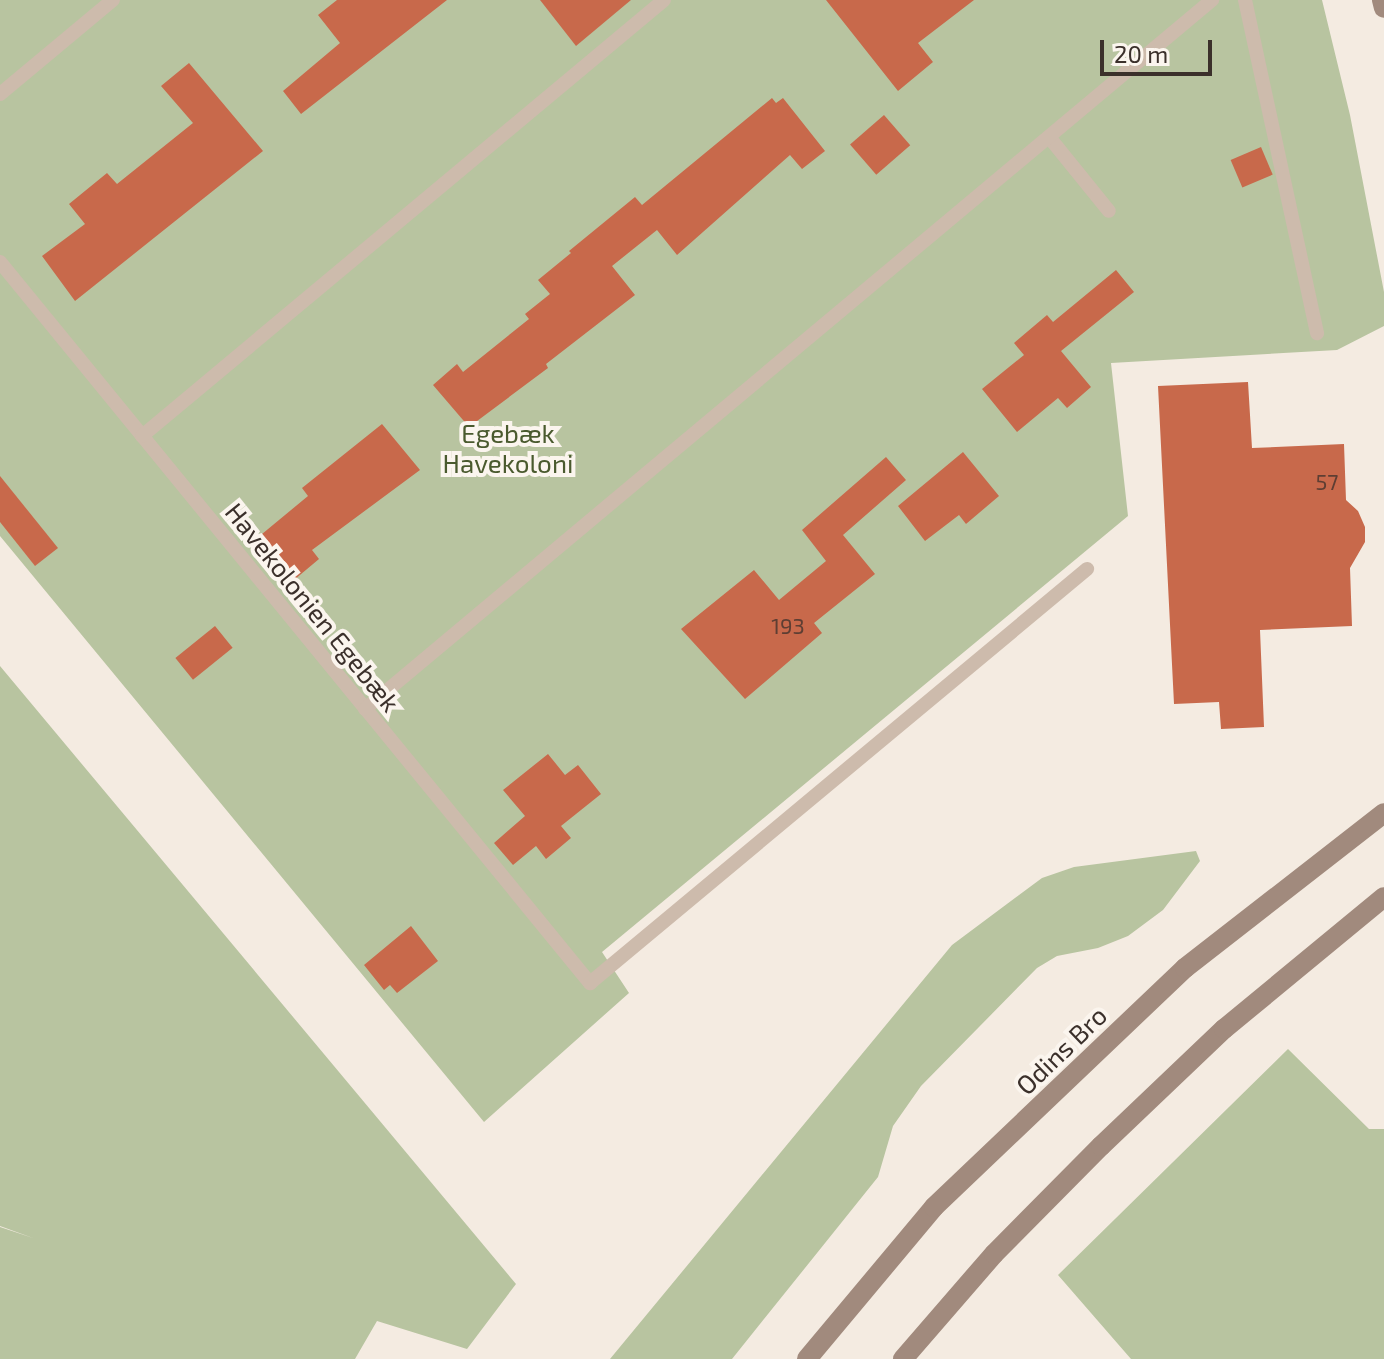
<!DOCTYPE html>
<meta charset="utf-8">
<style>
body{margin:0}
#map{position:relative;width:1384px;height:1359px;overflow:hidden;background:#f4ebe1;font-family:"Exo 2",sans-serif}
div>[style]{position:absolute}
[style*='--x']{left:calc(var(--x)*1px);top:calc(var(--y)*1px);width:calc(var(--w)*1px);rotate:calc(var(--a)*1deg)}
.green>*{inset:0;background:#b8c4a0}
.building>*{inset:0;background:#c8694b;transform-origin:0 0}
.lane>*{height:14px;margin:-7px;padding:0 7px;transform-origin:7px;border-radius:7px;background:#cdbbac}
.secondary>*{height:20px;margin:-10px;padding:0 10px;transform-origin:10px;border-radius:10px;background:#a18a7d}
span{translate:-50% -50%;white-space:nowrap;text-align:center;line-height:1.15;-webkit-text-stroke:8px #fbf5ee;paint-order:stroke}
.number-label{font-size:22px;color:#5e3e33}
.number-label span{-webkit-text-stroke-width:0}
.park-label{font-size:26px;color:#4a5a2e}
.street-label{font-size:26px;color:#3b302b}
.scale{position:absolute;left:1100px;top:40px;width:112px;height:36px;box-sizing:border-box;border:4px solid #3b302b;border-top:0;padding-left:10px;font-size:24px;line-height:28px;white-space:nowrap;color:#3b302b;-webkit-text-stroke:6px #fbf5ee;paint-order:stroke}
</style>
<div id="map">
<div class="green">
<div style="clip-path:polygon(0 0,1322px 0,1350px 115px,1384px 292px,1384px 326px,1337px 350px,1111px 363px,1128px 516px,602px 952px,629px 993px,484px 1122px,0 536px)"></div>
<div style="clip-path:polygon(0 666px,516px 1284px,467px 1349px,377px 1321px,355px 1359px,0 1359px,0 1227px,33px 1238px,0 1226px)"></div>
<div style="clip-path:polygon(1196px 851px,1200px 861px,1163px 910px,1128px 936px,1098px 948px,1057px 956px,1037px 968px,921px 1086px,893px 1126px,878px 1177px,732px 1359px,610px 1359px,952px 945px,1042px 878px,1074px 867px)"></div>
<div style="clip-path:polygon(1288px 1049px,1369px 1129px,1384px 1129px,1384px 1359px,1131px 1359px,1058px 1275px)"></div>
</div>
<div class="building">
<div style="clip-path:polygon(337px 0,447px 0,301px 114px,283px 91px,340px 43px,318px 15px)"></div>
<div style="clip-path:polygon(540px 0,631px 0,576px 46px)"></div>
<div style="clip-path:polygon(826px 0,974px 0,918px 43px,933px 62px,898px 91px)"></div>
<div style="clip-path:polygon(189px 63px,263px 151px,75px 301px,42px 256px,85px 224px,69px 204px,107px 173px,117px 184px,193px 123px,161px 86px)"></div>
<div style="clip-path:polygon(772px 98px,776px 103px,783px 98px,825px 151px,802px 169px,790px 155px,677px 255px,657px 230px,612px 266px,635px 295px,546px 364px,548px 368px,469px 427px,433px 385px,457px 364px,463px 372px,529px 319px,525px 314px,550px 294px,538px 280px,571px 253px,569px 251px,635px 197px,642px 205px)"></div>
<div style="left:884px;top:115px;width:40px;height:45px;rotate:49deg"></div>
<div style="left:1261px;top:147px;width:30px;height:33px;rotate:67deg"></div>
<div style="clip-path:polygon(1116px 270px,1134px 292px,1061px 351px,1091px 387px,1067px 408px,1058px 398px,1017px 432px,982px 389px,1024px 355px,1014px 343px,1047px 315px,1053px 322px)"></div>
<div style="clip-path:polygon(1248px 382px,1252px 448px,1344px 444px,1346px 500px,1358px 511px,1365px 527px,1365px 542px,1350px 568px,1352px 626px,1260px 630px,1264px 727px,1221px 729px,1219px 702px,1174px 704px,1158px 386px)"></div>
<div style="clip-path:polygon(382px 424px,420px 470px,312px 550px,319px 559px,288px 585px,256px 539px,308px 496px,302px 488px)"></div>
<div style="clip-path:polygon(963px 452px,999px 496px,966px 524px,959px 515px,925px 541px,898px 506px)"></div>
<div style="clip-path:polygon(886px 457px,906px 480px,843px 535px,875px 574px,814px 623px,822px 633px,745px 699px,681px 629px,754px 570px,779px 600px,826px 561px,802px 530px)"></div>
<div style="clip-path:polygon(0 476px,58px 548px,35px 566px,0 522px)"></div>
<div style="left:215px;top:626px;width:28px;height:51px;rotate:51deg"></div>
<div style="clip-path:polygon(548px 754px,565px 775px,578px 765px,601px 794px,561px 826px,571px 838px,546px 859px,536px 846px,513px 865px,494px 843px,525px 816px,503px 790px)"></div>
<div style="clip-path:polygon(411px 926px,438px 961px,397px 993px,390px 985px,384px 990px,364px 965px)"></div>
</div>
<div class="lane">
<div style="--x:1245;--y:0;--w:341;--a:77.8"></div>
<div style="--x:0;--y:94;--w:147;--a:-39.8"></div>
<div style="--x:1049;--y:137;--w:95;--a:51"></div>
<div style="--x:0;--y:262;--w:932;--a:50.71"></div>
<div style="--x:590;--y:983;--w:647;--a:-39.79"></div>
<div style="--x:142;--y:436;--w:680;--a:-39.87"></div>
<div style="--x:365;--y:709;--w:1105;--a:-39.93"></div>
</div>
<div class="secondary">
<div style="--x:1382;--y:0;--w:8;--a:76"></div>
<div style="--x:807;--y:1359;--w:198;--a:-50.1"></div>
<div style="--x:934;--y:1207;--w:347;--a:-43.6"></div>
<div style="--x:1185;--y:968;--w:252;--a:-37.9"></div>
<div style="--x:903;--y:1359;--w:139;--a:-49.1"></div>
<div style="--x:994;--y:1254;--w:152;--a:-45.3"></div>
<div style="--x:1101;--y:1146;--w:170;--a:-43.6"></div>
<div style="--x:1224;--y:1029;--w:207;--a:-39.5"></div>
</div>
<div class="number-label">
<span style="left:1327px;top:482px">57</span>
<span style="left:788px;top:626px">193</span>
</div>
<div class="park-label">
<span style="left:508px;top:448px">Egebæk<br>Havekoloni</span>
</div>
<div class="street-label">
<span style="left:313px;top:607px;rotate:51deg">Havekolonien Egebæk</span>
<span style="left:1061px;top:1050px;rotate:-44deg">Odins Bro</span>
</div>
<div class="scale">20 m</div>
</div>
